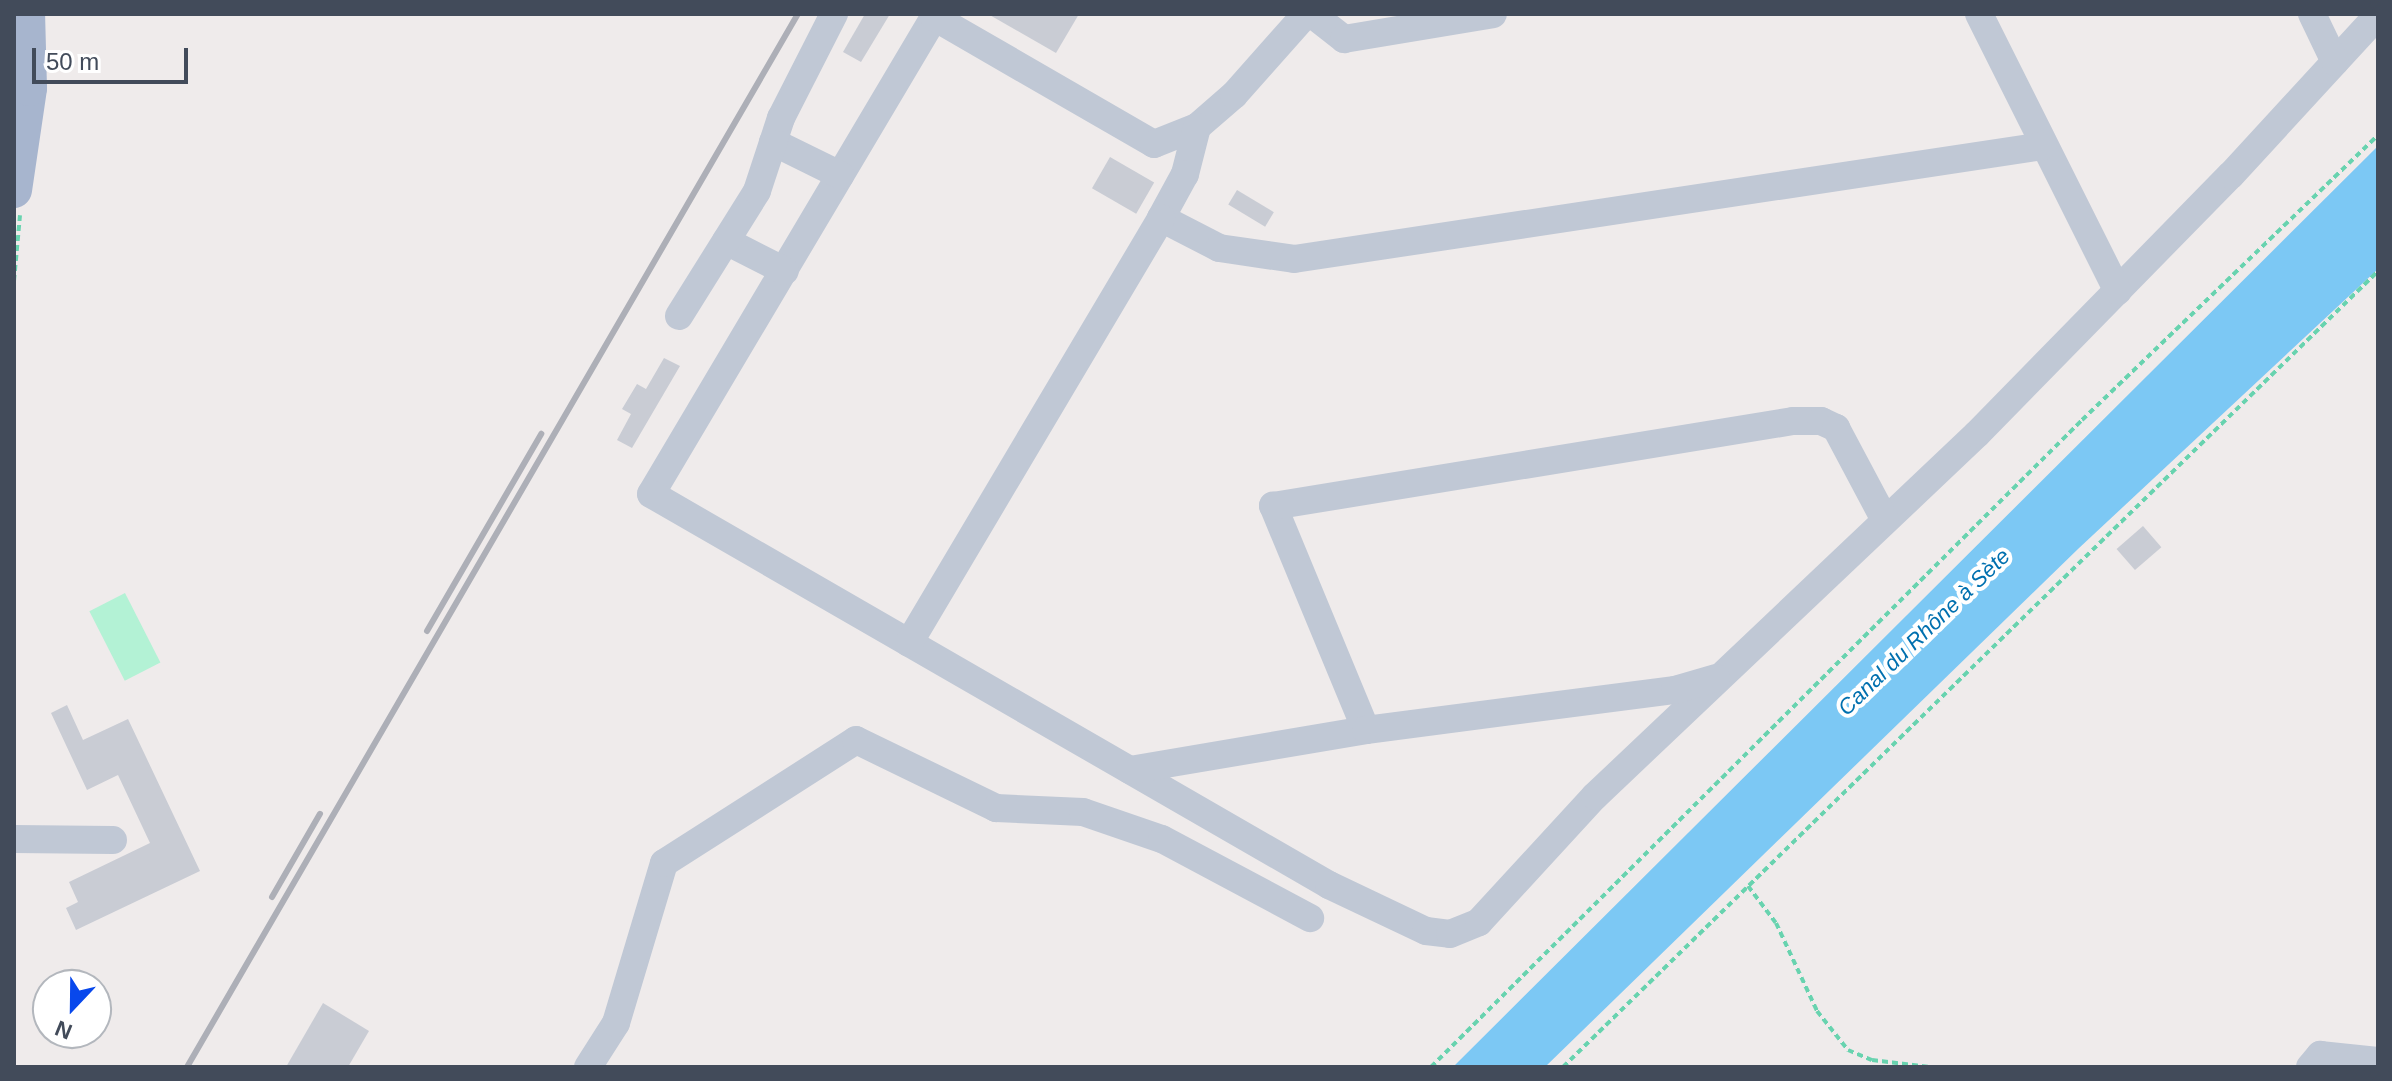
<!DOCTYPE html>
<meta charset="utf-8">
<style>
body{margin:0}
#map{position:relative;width:2392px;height:1081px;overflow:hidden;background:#efebeb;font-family:Arial,sans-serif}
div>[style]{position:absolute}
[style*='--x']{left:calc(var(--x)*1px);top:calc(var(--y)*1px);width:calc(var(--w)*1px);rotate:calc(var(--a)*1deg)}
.green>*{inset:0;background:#b3f2d5;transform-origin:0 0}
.water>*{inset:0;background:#7cc8f4}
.building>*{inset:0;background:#c9ccd4;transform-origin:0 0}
.path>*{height:4px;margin-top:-2px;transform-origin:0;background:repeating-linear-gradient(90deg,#68d3af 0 6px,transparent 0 10px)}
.minor>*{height:28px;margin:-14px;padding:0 14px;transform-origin:14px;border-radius:14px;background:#c0c8d5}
.major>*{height:36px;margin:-18px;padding:0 18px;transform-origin:18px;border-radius:18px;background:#a7b5ce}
.rail>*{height:6px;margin:-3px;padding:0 3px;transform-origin:3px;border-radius:3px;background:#adafb7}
span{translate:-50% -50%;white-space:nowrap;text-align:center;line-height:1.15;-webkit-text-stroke:8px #fff;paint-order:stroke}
.water-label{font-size:22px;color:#0070af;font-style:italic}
.frame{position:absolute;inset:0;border:16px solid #424b5a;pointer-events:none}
.north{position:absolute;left:32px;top:969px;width:80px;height:80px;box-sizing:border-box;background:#fff;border:2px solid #b3b7bd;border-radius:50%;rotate:202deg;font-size:22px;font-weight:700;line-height:32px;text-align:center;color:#424b5a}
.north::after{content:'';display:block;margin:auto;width:28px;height:36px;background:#0848ec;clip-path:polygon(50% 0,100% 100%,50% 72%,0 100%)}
.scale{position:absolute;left:32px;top:48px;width:156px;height:36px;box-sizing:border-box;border:4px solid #424b5a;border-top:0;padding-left:10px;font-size:24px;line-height:28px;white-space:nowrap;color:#424b5a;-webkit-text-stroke:6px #fff;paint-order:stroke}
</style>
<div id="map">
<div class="green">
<div style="left:125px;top:593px;width:78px;height:40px;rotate:63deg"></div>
</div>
<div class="water">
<div style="clip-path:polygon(2378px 146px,2378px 269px,2078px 549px,1545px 1067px,1453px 1067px)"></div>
</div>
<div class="building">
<div style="clip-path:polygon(865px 14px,890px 14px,861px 62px,843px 52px)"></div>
<div style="clip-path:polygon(988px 14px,1079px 14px,1056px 53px)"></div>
<div style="left:1110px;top:157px;width:51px;height:36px;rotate:30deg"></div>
<div style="left:1237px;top:190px;width:43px;height:17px;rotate:31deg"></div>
<div style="clip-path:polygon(664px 358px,680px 366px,632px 448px,617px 440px,631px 414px,622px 409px,637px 384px,646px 389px)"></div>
<div style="left:2143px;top:526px;width:28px;height:35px;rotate:49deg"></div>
<div style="clip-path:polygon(67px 705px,83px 740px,128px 719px,200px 871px,76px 930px,66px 908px,78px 902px,69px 882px,150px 843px,118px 775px,87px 790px,51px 713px)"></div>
<div style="clip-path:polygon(323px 1003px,369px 1031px,348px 1067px,286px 1067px)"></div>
</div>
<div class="path">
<div style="--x:14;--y:281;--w:66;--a:-84.8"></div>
<div style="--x:1748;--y:886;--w:46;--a:52.9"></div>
<div style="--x:1776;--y:923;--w:97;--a:65"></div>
<div style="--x:1817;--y:1011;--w:50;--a:51.5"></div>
<div style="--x:1848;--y:1050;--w:26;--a:23"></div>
<div style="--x:1872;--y:1060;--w:58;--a:6.9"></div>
<div style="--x:1431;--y:1067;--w:918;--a:-44.82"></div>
<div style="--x:2082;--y:420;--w:411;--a:-43.9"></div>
<div style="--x:1563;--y:1067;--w:1139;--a:-44.32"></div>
</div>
<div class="minor">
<div style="--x:936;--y:14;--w:558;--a:120.7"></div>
<div style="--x:651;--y:494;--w:783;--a:29.97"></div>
<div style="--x:1329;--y:885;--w:107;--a:25.4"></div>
<div style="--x:1426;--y:931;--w:24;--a:7"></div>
<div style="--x:1450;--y:934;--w:31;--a:-22"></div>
<div style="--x:1479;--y:922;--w:171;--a:-47.4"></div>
<div style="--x:1595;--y:796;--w:526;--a:-43.46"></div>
<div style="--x:1977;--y:434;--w:363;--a:-45.6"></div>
<div style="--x:2231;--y:175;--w:217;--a:-47.4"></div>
<div style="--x:1312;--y:14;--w:41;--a:38"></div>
<div style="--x:1344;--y:39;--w:151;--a:-9.5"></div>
<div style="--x:1979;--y:14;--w:310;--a:63.4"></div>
<div style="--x:2312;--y:14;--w:53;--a:64.4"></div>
<div style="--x:934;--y:17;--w:254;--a:30"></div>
<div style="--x:1154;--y:144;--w:46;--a:-21.6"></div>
<div style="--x:1197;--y:127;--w:49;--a:-40.9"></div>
<div style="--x:1234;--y:95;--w:108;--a:-48.4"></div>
<div style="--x:1197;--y:127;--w:49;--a:104.3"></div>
<div style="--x:1185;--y:174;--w:50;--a:118.6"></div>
<div style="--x:1161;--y:218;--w:65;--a:27.3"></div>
<div style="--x:1219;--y:248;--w:76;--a:8.3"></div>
<div style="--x:1294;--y:259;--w:757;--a:-8.58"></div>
<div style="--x:773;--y:142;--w:75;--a:26.2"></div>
<div style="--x:726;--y:241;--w:66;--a:27"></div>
<div style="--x:679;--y:316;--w:147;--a:-58"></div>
<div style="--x:757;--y:191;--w:77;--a:-71.8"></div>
<div style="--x:781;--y:118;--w:117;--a:-63"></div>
<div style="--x:909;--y:643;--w:494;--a:-59.3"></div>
<div style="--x:1366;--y:730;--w:243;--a:-112.5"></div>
<div style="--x:1273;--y:506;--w:527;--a:-9.28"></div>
<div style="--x:1793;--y:421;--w:28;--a:0"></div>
<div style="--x:1821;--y:421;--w:17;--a:25"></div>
<div style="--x:1836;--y:428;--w:104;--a:62"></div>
<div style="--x:1130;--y:770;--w:239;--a:-9.6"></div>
<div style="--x:1366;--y:730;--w:312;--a:-7.4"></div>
<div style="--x:1675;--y:690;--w:43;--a:-16.3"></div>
<div style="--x:14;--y:839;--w:99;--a:0.6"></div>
<div style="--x:588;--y:1067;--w:52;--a:-57.5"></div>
<div style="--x:616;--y:1023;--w:167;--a:-73.3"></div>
<div style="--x:664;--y:863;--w:228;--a:-32.6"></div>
<div style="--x:856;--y:740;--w:156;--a:25.9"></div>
<div style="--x:996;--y:808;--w:87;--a:2.6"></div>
<div style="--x:1083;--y:812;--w:83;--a:18.9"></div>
<div style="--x:1162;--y:839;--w:168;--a:28.1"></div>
<div style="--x:2310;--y:1067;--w:16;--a:-50"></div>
<div style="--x:2320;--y:1055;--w:58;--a:5.9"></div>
</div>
<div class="major">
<div style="--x:14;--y:190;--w:103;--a:-81.6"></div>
<div style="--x:29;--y:88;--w:74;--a:-91.5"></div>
</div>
<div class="rail">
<div style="--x:427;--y:631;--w:228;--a:-59.9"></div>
<div style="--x:272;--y:897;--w:96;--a:-60"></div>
<div style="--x:187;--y:1067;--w:1217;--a:-59.88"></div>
</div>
<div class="water-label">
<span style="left:1924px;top:632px;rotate:-44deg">Canal du Rhône à Sète</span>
</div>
<div class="frame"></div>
<div class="north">N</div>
<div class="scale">50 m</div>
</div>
